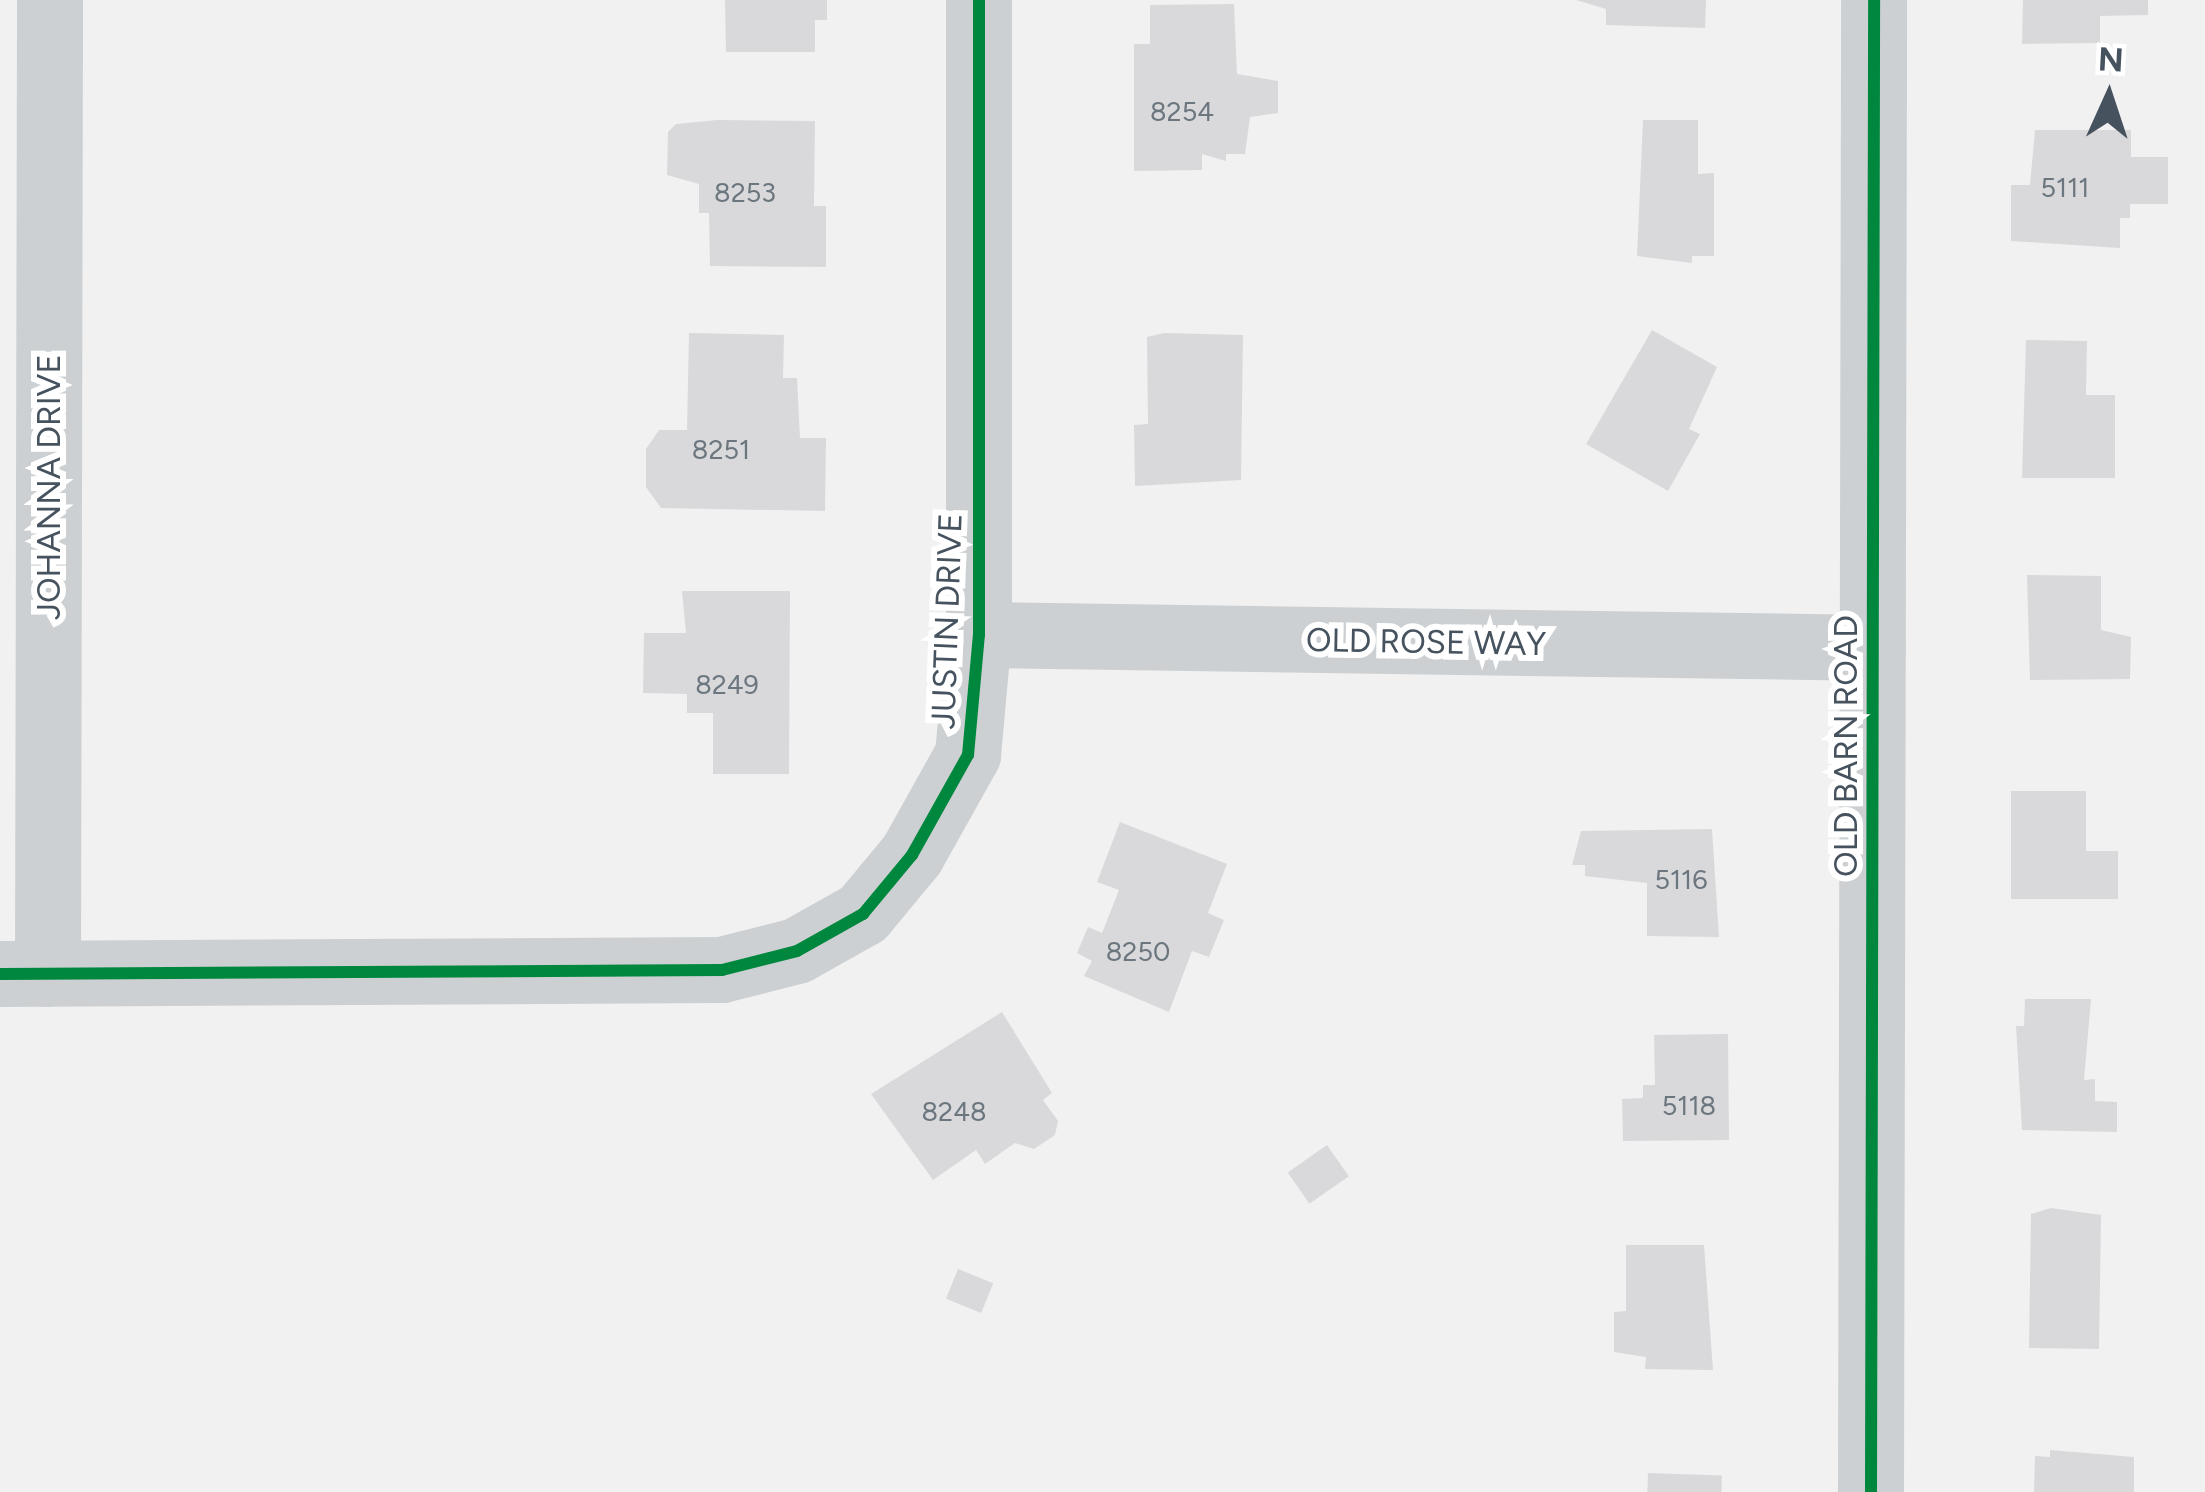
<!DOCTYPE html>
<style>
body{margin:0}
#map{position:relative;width:2205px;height:1492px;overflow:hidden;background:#f2f1f1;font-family:Figtree,sans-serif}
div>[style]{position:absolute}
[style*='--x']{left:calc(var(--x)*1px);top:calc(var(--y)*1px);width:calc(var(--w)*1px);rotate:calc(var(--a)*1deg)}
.building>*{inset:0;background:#d9d9db;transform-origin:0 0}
.minor>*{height:66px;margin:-33px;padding:0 33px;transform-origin:33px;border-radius:33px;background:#cdd0d2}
.cycleway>*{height:12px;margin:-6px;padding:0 6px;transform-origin:6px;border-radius:6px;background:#00873e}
span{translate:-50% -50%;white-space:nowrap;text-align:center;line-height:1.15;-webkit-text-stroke:12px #fff;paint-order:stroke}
.number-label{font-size:27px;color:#6c767f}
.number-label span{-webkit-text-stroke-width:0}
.street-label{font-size:33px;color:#46535f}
.north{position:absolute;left:2049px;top:36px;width:120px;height:120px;-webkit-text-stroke:9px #fff;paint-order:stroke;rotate:3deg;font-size:33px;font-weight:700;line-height:48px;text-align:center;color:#46535f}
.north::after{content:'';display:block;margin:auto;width:42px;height:54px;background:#46535f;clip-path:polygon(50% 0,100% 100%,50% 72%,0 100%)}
</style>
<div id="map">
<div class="building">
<div style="clip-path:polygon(725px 0,827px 0,827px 20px,815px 20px,815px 52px,726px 52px)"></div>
<div style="clip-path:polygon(1576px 0,1706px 0,1705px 28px,1606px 25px,1606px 9px)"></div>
<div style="clip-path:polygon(2023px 0,2148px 0,2148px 15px,2100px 16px,2100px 43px,2022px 44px)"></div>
<div style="clip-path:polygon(1234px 4px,1237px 74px,1278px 81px,1278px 113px,1250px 117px,1245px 154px,1226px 154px,1226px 161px,1202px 154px,1202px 170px,1134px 171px,1134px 44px,1150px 44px,1150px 5px)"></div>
<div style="clip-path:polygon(717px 120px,815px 121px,814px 206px,826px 206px,826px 267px,710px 266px,709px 213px,699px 213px,699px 184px,667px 175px,668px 132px,676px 124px)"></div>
<div style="clip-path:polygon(1643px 120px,1698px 120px,1698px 174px,1714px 173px,1714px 256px,1692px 256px,1692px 263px,1637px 256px)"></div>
<div style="clip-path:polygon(2035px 130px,2131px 130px,2131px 157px,2168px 157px,2168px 204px,2130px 204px,2130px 218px,2120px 218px,2120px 248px,2011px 241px,2011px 185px,2030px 185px)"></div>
<div style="clip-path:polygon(1652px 330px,1717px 367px,1689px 429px,1700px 434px,1668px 491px,1586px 444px)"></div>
<div style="clip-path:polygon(689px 333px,784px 335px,783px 378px,797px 378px,800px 438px,826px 438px,825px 511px,661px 508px,646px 487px,646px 449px,659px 430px,687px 430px)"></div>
<div style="clip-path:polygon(1164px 333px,1243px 335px,1241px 480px,1135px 486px,1134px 425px,1148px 424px,1147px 337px)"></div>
<div style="clip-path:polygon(2026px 340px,2087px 341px,2086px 395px,2115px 395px,2115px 478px,2022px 478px)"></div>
<div style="clip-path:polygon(2027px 575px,2101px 576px,2101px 630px,2131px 637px,2130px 679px,2030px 680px)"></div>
<div style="clip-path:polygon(682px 591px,790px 591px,789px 774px,713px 774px,713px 713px,687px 713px,687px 694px,643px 693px,644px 633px,686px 633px)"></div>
<div style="clip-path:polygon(2011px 791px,2086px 791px,2086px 851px,2118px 851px,2118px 899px,2011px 899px)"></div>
<div style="clip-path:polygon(1120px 822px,1227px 864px,1208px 913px,1224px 920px,1209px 957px,1192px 951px,1169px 1012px,1084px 976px,1092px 961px,1077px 953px,1088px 927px,1102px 933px,1119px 890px,1097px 882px)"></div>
<div style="clip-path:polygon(1712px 829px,1719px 937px,1647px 936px,1647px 883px,1585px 876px,1585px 865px,1572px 865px,1581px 831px)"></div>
<div style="clip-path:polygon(2025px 999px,2091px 999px,2084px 1080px,2095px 1079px,2095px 1101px,2117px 1102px,2117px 1132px,2022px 1130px,2016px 1026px,2024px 1026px)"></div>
<div style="clip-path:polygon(1002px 1012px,1052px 1093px,1043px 1100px,1058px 1121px,1055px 1135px,1034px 1149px,1015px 1143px,985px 1164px,976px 1150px,933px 1180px,871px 1094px)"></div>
<div style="clip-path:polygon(1728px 1034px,1729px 1140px,1623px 1141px,1622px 1099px,1643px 1098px,1643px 1085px,1655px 1085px,1654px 1035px)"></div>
<div style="left:1327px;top:1145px;width:38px;height:48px;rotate:55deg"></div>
<div style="clip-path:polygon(2051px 1208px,2101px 1215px,2099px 1349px,2029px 1348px,2031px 1214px)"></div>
<div style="clip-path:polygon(1626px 1245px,1704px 1245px,1713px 1370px,1645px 1369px,1646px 1357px,1614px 1352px,1614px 1312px,1626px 1311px)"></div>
<div style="left:958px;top:1269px;width:38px;height:32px;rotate:22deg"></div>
<div style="clip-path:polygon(2050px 1450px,2134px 1457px,2134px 1492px,2034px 1492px,2035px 1456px,2050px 1457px)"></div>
<div style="left:1648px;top:1473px;width:74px;height:19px;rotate:2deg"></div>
</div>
<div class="minor">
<div style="--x:979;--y:635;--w:894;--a:0.83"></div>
<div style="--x:0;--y:974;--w:722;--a:-0.32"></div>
<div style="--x:722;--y:970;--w:77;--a:-14.2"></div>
<div style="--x:797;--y:951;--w:76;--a:-29.3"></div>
<div style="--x:863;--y:914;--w:77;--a:-50.3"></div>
<div style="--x:912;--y:855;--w:115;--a:-60.8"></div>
<div style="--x:968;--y:755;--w:121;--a:-84.8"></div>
<div style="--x:979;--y:635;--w:635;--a:-90"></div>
<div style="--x:48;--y:974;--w:974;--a:-89.88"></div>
<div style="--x:1871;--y:1492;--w:1492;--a:-89.88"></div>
</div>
<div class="cycleway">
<div style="--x:0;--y:974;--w:722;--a:-0.32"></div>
<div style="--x:722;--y:970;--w:77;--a:-14.2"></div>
<div style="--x:797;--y:951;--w:76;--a:-29.3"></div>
<div style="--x:863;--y:914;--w:77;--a:-50.3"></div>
<div style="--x:912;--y:855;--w:115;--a:-60.8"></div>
<div style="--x:968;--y:755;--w:121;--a:-84.8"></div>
<div style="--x:979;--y:635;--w:635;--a:-90"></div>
<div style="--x:1871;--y:1492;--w:1492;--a:-89.88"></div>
</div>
<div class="number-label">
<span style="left:1182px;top:112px">8254</span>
<span style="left:2065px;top:188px">5111</span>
<span style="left:745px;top:193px">8253</span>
<span style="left:721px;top:450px">8251</span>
<span style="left:727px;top:685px">8249</span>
<span style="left:1681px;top:880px">5116</span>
<span style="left:1138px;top:952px">8250</span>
<span style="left:1689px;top:1106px">5118</span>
<span style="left:954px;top:1112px">8248</span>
</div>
<div class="street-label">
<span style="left:49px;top:487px;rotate:-90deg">JOHANNA DRIVE</span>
<span style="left:947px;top:621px;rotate:-88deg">JUSTIN DRIVE</span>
<span style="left:1426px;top:642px;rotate:1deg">OLD ROSE WAY</span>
<span style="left:1846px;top:746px;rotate:-90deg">OLD BARN ROAD</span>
</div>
<div class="north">N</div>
</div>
